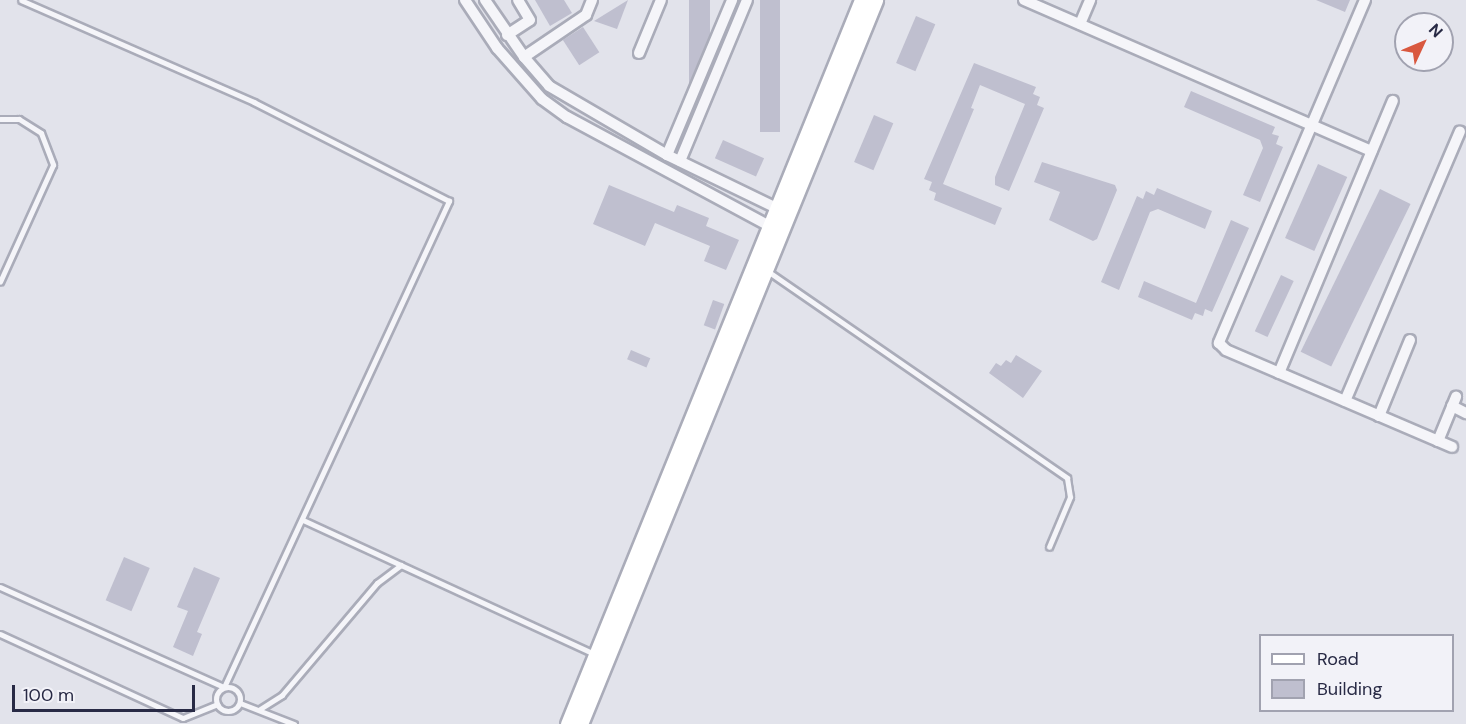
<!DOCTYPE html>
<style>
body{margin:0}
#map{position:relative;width:1466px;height:724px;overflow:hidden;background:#e2e3eb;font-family:"DM Sans",sans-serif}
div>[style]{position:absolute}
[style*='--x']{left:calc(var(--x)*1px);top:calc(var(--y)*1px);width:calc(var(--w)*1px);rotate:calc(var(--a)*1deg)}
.building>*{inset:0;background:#bfbfcf;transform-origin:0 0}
.roads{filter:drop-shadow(2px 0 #aaacb9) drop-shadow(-2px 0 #aaacb9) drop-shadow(0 2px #aaacb9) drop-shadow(0 -2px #aaacb9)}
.lane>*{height:5px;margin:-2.5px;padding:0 2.5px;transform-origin:2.5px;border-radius:2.5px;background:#f5f5f9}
.lane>.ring{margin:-2.5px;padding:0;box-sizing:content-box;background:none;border:5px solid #f5f5f9;border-radius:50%}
.street>*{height:10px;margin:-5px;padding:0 5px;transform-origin:5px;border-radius:5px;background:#f5f5f9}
.secondary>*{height:15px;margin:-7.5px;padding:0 7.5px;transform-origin:7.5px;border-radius:7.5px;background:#fff}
span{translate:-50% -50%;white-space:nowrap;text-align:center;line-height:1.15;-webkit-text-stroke:6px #f2f2f8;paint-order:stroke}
.legend{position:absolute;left:1259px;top:634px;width:195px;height:78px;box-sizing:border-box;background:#f2f2f8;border:2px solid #a1a2b0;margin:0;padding:8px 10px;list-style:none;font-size:18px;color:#282a45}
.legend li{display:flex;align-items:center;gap:12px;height:30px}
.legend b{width:30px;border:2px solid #a1a2b0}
.north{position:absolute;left:1394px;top:12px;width:60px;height:60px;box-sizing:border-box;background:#f2f2f8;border:2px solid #a1a2b0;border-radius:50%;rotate:46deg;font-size:16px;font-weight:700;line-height:24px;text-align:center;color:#282a45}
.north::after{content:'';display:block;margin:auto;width:21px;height:27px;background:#d9583f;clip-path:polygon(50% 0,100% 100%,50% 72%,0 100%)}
.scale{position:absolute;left:12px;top:685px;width:183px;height:27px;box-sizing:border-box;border:3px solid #282a45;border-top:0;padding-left:8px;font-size:18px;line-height:21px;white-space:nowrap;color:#282a45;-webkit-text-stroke:4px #f2f2f8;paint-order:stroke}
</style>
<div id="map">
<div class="building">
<div style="clip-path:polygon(535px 0,564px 0,572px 13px,550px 26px)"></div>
<div style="clip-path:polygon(628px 0,617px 29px,594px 21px)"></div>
<div style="left:689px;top:0;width:21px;height:105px"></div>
<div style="left:760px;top:0;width:20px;height:132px"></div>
<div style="clip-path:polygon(1316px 0,1350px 0,1345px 12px)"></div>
<div style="left:916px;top:16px;width:21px;height:51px;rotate:23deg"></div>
<div style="left:583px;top:27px;width:30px;height:24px;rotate:57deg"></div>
<div style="clip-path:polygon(974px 63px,1036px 87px,1033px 94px,1040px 97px,1037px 105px,1044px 108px,1009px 191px,995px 185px,995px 177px,1025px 104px,980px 85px,971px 108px,974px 109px,943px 184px,1002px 208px,995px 225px,934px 200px,936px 193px,929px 190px,932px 182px,924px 179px)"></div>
<div style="clip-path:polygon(1191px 91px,1275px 127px,1272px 134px,1279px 136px,1276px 144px,1283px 147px,1260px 202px,1243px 195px,1263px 148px,1260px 140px,1184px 107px)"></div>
<div style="left:874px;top:115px;width:21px;height:51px;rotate:23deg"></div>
<div style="left:723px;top:140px;width:45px;height:20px;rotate:24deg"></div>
<div style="clip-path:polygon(1042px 162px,1115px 185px,1117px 190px,1097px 239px,1093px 241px,1049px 220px,1060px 192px,1034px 182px)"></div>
<div style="left:1318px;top:164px;width:32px;height:81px;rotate:24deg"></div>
<div style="clip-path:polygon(609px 185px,674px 212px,677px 205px,709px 218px,706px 226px,739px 240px,726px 270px,704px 261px,710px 246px,655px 223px,645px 246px,593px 224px)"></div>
<div style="clip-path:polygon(1157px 188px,1212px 211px,1205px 229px,1158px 209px,1150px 212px,1119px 290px,1101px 282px,1137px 196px,1143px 199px,1146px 191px,1154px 195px)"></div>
<div style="left:1380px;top:189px;width:34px;height:181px;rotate:26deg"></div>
<div style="clip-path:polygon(1231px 220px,1249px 228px,1212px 312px,1205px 309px,1203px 316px,1195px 313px,1192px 320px,1138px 297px,1144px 281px,1196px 303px)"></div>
<div style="left:1281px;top:275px;width:14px;height:62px;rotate:25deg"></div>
<div style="left:713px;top:300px;width:12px;height:27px;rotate:20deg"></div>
<div style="left:631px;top:350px;width:21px;height:10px;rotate:23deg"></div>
<div style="clip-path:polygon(1016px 355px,1042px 371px,1023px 398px,989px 373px,996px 363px,1001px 366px,1006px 360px,1011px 363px)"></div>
<div style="left:124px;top:557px;width:28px;height:47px;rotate:23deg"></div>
<div style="clip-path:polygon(194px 567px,220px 578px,197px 632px,202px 634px,193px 656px,173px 647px,188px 611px,177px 607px)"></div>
</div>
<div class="roads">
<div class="lane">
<div style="--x:0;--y:119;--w:19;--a:0"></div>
<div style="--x:19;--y:119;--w:26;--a:32"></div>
<div style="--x:41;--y:133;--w:34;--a:69"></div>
<div style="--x:53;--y:165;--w:128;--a:114.4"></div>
<div style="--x:766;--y:270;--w:366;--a:34.6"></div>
<div style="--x:1067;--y:478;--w:19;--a:81"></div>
<div style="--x:1070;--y:497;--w:54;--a:112.8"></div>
<div style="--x:303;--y:520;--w:320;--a:24.7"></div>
<div style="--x:0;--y:587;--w:245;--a:24.1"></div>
<div style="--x:224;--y:687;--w:536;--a:-65.16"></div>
<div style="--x:449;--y:201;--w:219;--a:-153.1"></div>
<div style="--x:254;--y:102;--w:254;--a:-156.4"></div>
<div style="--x:0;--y:634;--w:201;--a:24.7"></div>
<div style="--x:183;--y:718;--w:37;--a:-22"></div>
<div class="ring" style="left:216px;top:687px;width:19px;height:19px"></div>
<div style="--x:240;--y:703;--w:58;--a:21.3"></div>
<div style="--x:260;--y:709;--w:26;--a:-32"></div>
<div style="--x:282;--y:695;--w:147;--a:-49.7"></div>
<div style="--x:377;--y:583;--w:30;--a:-37"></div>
</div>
<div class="street">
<div style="--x:465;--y:0;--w:58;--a:56.3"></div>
<div style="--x:497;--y:48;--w:68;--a:48.6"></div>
<div style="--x:542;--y:99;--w:31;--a:36"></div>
<div style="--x:567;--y:117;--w:236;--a:28.3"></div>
<div style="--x:485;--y:0;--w:69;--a:55.6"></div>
<div style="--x:524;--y:57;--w:38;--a:49"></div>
<div style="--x:549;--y:86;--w:137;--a:30.3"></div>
<div style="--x:667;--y:155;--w:129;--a:25.8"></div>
<div style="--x:1024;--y:0;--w:379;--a:23.5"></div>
<div style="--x:1365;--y:0;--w:373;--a:113.1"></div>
<div style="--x:1219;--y:343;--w:10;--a:45"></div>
<div style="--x:1226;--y:350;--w:246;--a:23.2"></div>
<div style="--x:1080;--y:24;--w:26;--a:-67"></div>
<div style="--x:507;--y:35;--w:27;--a:-33"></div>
<div style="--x:530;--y:20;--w:23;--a:-121"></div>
<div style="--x:639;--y:53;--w:57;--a:-67.5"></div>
<div style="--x:524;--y:57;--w:75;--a:-34.1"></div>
<div style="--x:586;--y:15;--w:16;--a:-68"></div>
<div style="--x:667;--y:155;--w:168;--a:-67.2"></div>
<div style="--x:680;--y:161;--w:174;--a:-67.4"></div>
<div style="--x:1279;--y:373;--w:295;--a:-67.3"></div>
<div style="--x:1345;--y:401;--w:293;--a:-66.9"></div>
<div style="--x:1452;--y:406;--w:16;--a:27"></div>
<div style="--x:1379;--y:416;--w:82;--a:-67.8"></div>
<div style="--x:1438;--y:441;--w:48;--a:-67.8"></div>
</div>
<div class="secondary">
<div style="--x:568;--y:724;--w:781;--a:-67.9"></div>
<div style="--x:580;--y:724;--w:782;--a:-67.83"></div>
</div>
</div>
<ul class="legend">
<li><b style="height:8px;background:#fff"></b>Road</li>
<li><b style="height:16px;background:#bfbfcf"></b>Building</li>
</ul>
<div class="north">N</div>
<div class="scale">100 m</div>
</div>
